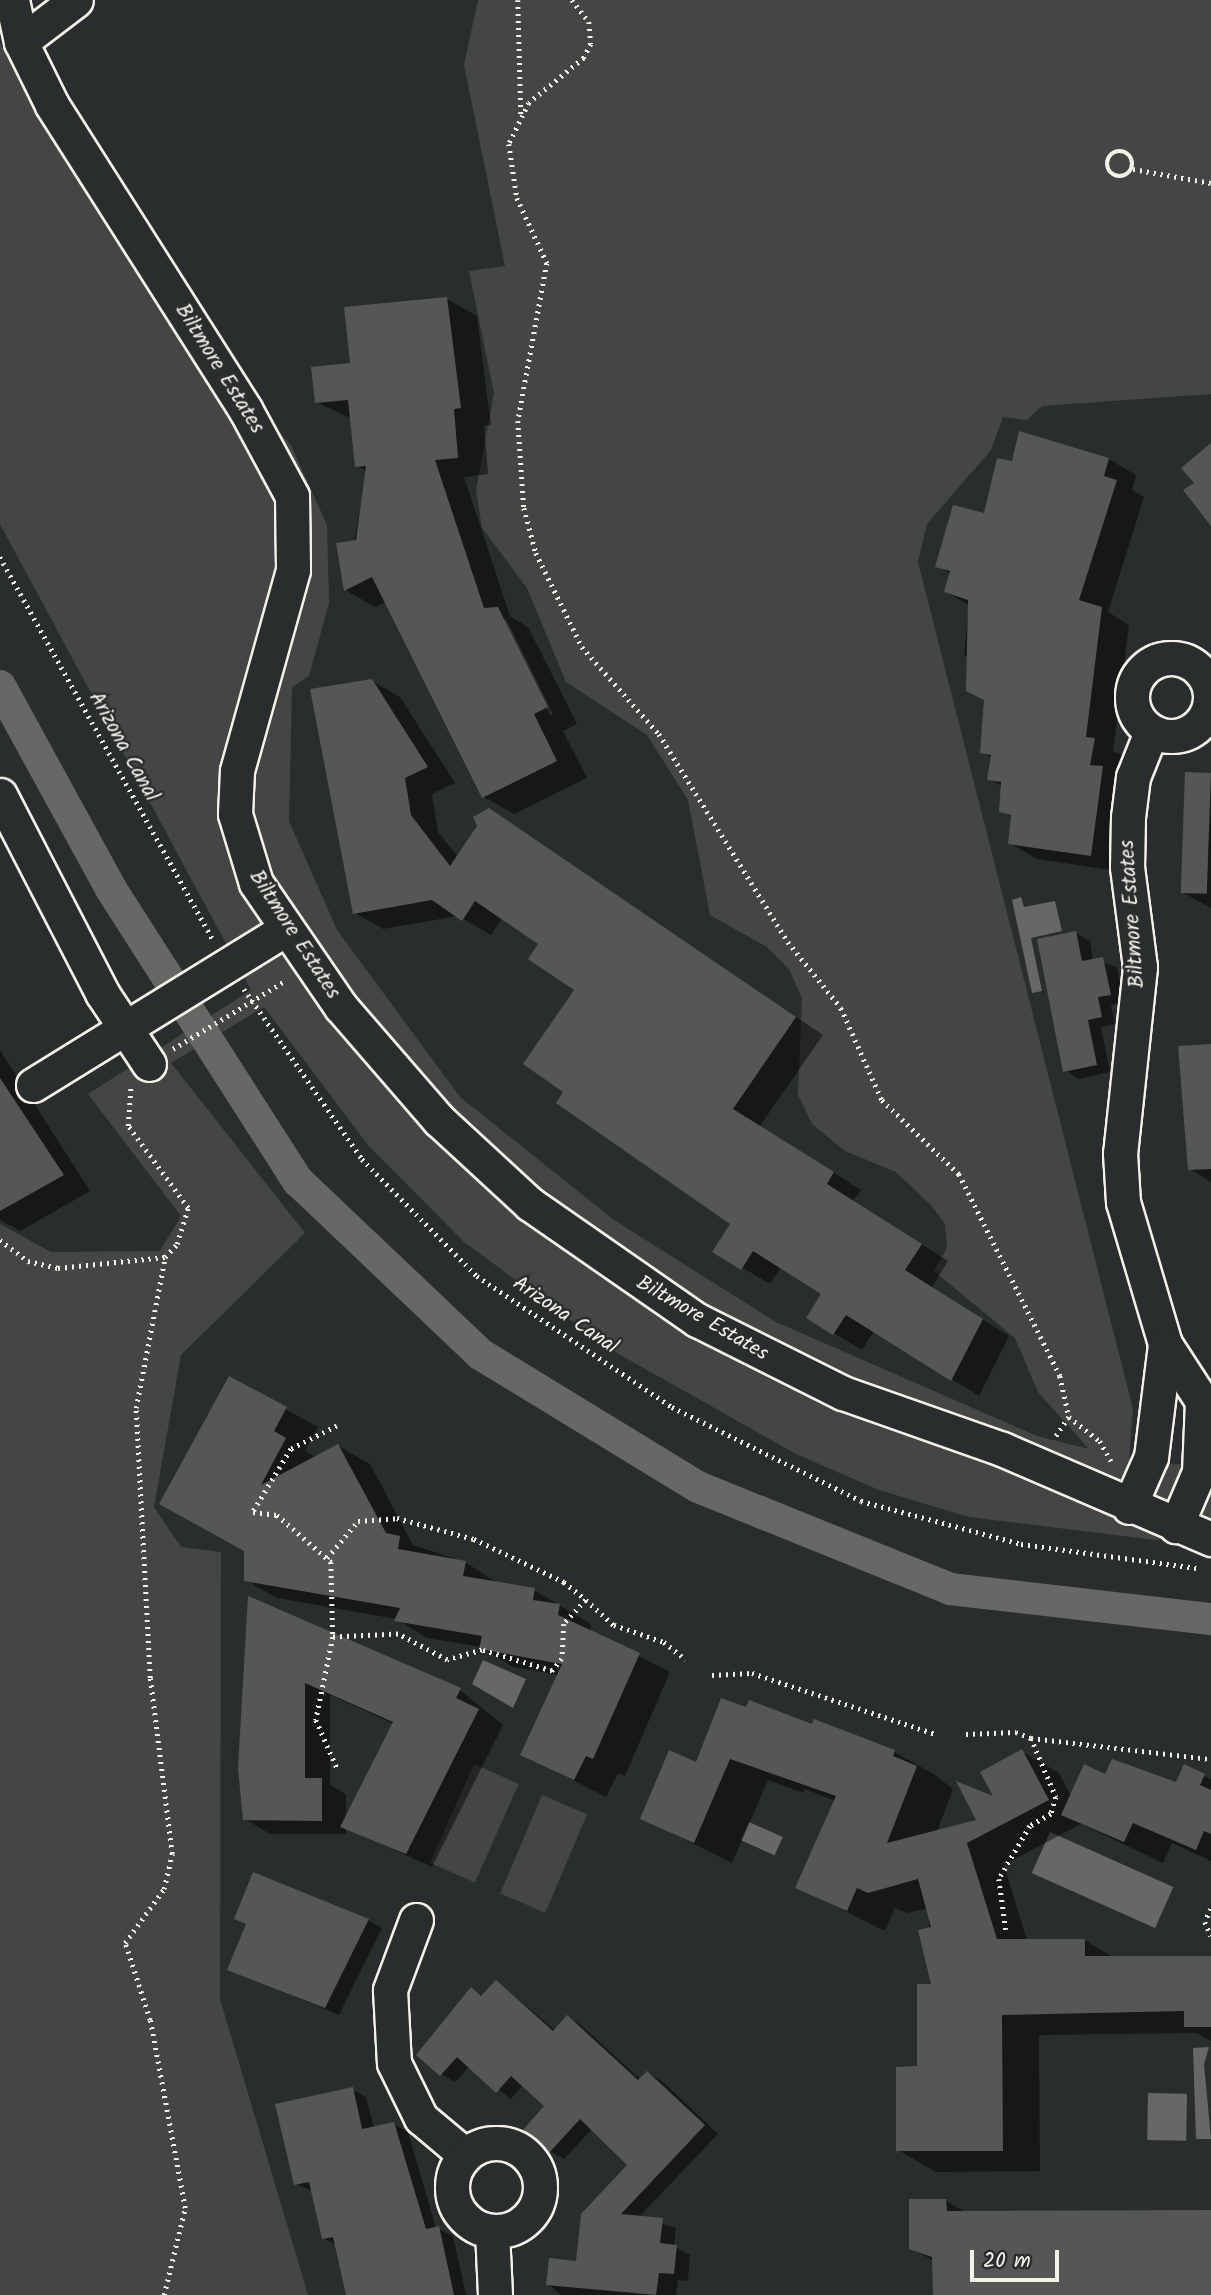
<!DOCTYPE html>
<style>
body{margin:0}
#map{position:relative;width:1211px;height:2295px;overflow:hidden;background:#2a2d2e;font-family:Kalam,sans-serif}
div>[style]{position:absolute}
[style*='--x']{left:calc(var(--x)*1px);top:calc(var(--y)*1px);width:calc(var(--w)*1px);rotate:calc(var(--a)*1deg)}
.green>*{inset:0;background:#444645;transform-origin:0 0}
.water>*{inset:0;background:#676866;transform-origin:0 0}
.shadow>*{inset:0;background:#0007}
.canal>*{height:32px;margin:-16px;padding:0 16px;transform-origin:16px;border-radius:16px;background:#676866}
.building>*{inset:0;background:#555756;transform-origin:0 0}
.path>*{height:4.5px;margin-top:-2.25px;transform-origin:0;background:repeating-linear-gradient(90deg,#f4f1e8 0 2px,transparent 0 7px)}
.path>.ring{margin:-2.25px;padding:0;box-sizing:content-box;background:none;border:4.5px solid #f4f1e8;border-radius:50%}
.roads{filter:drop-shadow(2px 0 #f4f1e8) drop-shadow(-2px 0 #f4f1e8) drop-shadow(0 2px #f4f1e8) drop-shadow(0 -2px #f4f1e8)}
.minor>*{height:33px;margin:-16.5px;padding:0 16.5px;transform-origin:16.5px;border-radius:16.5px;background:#2a2d2e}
.minor>.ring{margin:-16.5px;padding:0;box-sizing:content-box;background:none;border:33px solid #2a2d2e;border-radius:50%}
span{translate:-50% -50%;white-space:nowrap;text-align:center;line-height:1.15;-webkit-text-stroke:5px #2a2d2e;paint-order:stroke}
.street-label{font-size:21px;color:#f4f1e8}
.scale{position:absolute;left:970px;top:2250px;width:89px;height:32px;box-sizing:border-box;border:4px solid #f4f1e8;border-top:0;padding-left:9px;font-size:21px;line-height:24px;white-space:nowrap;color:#f4f1e8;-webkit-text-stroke:5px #2a2d2e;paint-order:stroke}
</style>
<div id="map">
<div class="green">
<div style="clip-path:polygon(478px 0,1211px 0,1211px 394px,1042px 406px,1027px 420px,1003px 417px,991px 450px,927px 524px,918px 562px,1133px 1409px,1129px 1460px,1211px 1467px,1211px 1538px,1156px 1540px,969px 1517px,879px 1490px,796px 1454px,610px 1349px,464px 1242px,368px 1145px,264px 1007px,171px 1063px,305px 1233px,181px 1355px,154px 1507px,181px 1547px,221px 1552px,220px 1999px,308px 2295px,0 2295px,0 1224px,51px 1252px,160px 1251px,181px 1216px,88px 1094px,251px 990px,0 524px,0 43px,154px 296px,291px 445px,327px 525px,329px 603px,309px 676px,292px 687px,289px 821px,337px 930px,460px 1097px,614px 1220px,776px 1322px,1037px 1436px,1089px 1449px,1038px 1392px,1015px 1338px,934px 1271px,947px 1248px,945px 1224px,932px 1206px,896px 1172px,845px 1151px,812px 1124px,798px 1095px,802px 998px,789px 969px,767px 947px,710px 915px,688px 800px,647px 735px,566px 682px,527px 588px,482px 528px,476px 490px,494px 393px,469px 271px,505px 266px,464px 65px)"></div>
<div style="left:474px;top:1764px;width:49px;height:108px;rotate:24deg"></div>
<div style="left:542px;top:1795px;width:49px;height:107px;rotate:23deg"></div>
</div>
<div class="water">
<div style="clip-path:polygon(1021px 897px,1024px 907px,1055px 901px,1062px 931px,1031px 938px,1042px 991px,1032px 993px,1012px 900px)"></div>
<div style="clip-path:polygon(483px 1660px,526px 1679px,513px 1708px,472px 1684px)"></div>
<div style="left:749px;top:1822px;width:37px;height:20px;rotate:24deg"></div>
<div style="left:1050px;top:1832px;width:135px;height:45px;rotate:24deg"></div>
<div style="clip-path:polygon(1209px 2047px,1204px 2064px,1211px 2139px,1196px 2139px,1193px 2048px)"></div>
<div style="left:1148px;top:2093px;width:39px;height:47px;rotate:1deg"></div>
</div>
<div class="shadow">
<div style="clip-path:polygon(evenodd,447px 299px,477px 316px,491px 425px,484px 426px,488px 474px,464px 477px,510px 616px,528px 627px,577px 724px,563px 731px,587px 778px,514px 814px,484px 797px,387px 602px,375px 607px,345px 590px,367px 472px,357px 466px,352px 419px,316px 402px,352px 365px,447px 299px,502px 619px,506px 619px,553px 714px,550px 715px,502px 619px)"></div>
<div style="clip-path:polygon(1109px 459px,1136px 475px,1132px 490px,1144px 497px,1108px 612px,1129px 625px,1113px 751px,1122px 755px,1118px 871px,1037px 859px,1010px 843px,1013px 818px,1001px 811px,1003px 787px,989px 779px,992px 758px,982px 752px,986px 701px,972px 660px,964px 655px,969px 605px,946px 592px,951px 574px,937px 566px,985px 515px,1014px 463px)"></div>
<div style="clip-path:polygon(372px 681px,400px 697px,455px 783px,432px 794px,438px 832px,458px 857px,489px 810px,823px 1035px,760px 1126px,861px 1190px,853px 1201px,948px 1261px,932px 1287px,1009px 1336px,979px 1396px,874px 1331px,862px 1350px,808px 1318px,823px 1293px,781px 1267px,770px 1284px,715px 1251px,732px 1224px,566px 1091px,576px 990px,541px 944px,502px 918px,491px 935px,458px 916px,383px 929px,355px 913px)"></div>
<div style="clip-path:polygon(1211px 774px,1211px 908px,1182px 892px)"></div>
<div style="clip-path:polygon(1076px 933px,1090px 941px,1093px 960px,1117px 967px,1124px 1002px,1111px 1005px,1115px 1024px,1101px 1027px,1110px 1072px,1079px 1079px,1065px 1070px)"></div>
<div style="clip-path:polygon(1211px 1045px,1211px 1182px,1190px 1169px)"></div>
<div style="clip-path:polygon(0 1050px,90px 1191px,20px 1231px,0 1220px)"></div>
<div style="clip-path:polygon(229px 1378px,318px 1427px,305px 1451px,316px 1457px,338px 1446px,370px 1464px,413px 1545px,465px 1562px,497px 1583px,534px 1590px,591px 1624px,590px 1632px,670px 1672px,625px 1776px,618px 1773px,606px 1797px,522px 1754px,559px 1675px,513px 1667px,481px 1647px,427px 1638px,396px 1619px,277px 1598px,246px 1580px)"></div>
<div style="clip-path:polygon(evenodd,250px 1598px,460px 1690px,503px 1725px,432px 1867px,346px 1828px,346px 1834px,270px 1834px,245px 1819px,250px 1598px,330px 1695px,394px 1724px,346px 1819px,346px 1794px,330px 1785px,330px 1695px)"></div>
<div style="clip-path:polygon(747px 1710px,894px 1752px,932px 1773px,953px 1789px,937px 1832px,979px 1821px,1021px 1751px,1059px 1773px,1071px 1796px,1106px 1776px,1177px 1784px,1185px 1767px,1211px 1779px,1211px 1861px,1172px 1843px,1163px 1863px,1081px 1824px,1004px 1865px,1027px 1940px,1085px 1940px,1114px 1958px,1211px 1958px,1211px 2041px,1197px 2033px,1039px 2035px,1040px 2171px,936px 2172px,898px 2150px,934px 1986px,928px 1908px,907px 1913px,895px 1908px,885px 1931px,797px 1887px,836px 1801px,805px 1789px,803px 1793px,768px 1780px,732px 1863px,642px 1818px)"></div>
<div style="clip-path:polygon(236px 1918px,368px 1920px,382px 1928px,339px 2015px,230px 1969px,247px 1925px)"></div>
<div style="clip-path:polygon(497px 1982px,555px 2030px,567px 2017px,581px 2025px,641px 2080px,648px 2073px,662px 2081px,718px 2134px,639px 2217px,676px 2228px,674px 2246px,690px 2255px,688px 2281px,678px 2280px,676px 2295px,561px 2295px,548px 2284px,578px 2263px,629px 2165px,592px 2129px,564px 2159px,550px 2151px,547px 2106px,523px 2085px,511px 2099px,470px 2066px,455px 2082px,441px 2074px,471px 1989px,483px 1996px)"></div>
<div style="clip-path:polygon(352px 2089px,366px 2097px,374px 2128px,394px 2124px,408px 2132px,436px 2228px,453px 2236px,466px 2295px,347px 2295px,336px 2245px,324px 2238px,313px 2191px,295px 2184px)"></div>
<div style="clip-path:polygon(946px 2201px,967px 2213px,1211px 2212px,1211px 2295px,934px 2295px,934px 2261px,911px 2248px)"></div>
</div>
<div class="canal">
<div style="--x:0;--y:686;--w:231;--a:61.3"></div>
<div style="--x:111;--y:889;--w:347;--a:57.4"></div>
<div style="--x:298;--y:1181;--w:251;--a:43.5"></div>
<div style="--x:480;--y:1354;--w:255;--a:31.4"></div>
<div style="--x:698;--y:1487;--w:272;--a:22"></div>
<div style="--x:950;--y:1589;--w:263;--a:6.6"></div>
</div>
<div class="building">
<div style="clip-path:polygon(447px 297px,461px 408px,454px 409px,458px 458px,435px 460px,484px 608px,498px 607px,548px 707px,534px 714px,557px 761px,482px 798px,372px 577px,344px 591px,336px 543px,356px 540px,366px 466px,355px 467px,348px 400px,315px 403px,311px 367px,350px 363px,344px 307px)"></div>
<div style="clip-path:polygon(1019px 431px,1109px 458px,1104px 476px,1117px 480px,1079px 600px,1102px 607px,1086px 737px,1095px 738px,1090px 765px,1103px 766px,1091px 856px,1008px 844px,1011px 815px,999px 812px,1001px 782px,987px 780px,991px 755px,980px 753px,984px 700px,966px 691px,968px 600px,944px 592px,950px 571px,935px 567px,953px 505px,984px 513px,997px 458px,1012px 461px)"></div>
<div style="clip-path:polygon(1211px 443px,1211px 526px,1183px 490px,1194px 483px,1181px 468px)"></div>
<div style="clip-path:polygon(372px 679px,428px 767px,405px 778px,411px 815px,450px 866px,477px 826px,473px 817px,489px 808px,796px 1017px,733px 1109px,834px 1172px,827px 1184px,922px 1244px,905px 1270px,983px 1319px,951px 1381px,846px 1315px,833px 1335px,806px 1318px,821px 1294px,753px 1251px,741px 1270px,712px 1252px,730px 1224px,556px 1103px,563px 1092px,523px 1064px,574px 990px,528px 959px,538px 944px,475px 901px,462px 921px,432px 900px,353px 914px,310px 689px)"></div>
<div style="left:1185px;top:772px;width:26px;height:121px;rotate:2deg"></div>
<div style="clip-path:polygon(1076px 931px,1082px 961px,1103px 957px,1111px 995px,1098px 997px,1102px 1017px,1088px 1020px,1097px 1065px,1063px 1072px,1037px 939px)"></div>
<div style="clip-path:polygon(1211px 1044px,1211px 1169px,1188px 1170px,1178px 1046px)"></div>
<div style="clip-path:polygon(0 1078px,64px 1175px,0 1211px)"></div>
<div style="clip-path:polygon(229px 1376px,287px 1407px,274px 1431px,286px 1438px,261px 1485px,338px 1444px,386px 1533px,400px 1536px,398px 1549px,466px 1561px,463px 1576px,535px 1588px,533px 1600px,560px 1604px,558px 1615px,640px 1653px,593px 1759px,586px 1756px,574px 1780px,520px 1755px,562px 1664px,479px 1649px,482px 1636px,394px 1621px,400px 1608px,244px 1581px,244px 1551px,159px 1504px)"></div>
<div style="clip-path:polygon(248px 1596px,461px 1688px,456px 1698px,479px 1709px,406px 1854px,340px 1827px,393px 1722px,305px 1683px,305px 1778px,322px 1778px,322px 1821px,243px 1820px,238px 1768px)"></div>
<div style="clip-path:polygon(721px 1698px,746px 1707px,749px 1700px,812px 1724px,814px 1719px,895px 1750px,893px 1756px,917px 1766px,887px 1843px,976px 1820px,956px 1781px,993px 1796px,980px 1772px,1022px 1749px,1049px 1800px,967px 1843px,997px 1939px,1085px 1939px,1085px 1956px,1211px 1956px,1211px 2027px,1184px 2027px,1184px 2011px,1002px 2015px,1003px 2151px,896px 2151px,896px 2067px,917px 2066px,917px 1984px,931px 1984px,918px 1930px,931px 1927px,918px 1879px,868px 1893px,857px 1888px,847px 1911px,795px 1888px,836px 1796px,730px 1759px,694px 1843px,640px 1819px,669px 1750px,696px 1762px)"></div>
<div style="clip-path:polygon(1112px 1759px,1176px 1782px,1184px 1764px,1205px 1774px,1200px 1785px,1211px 1790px,1211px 1834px,1204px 1831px,1196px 1850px,1133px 1823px,1124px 1842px,1061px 1815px,1084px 1764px,1105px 1774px)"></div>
<div style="clip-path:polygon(253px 1872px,369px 1919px,325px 2008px,227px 1970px,246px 1924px,234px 1919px)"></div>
<div style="clip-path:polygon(496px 1980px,553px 2031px,567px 2015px,638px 2080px,647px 2071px,705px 2125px,621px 2214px,663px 2218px,660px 2243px,677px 2245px,674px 2274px,659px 2273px,656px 2295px,546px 2285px,549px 2258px,576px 2261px,581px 2214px,627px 2165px,580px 2119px,549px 2153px,523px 2130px,544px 2106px,511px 2076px,496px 2093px,457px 2057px,440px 2076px,416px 2055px,471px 1987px,481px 1996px)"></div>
<div style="clip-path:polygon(353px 2087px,362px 2129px,394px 2122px,426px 2229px,439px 2226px,454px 2295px,346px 2295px,333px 2237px,322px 2239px,309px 2182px,294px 2185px,275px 2104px)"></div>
<div style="clip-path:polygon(909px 2199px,946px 2199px,947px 2211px,1211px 2210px,1211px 2295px,933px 2295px,932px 2257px,909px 2249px)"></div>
</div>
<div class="path">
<div style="--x:518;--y:0;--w:115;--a:88.5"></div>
<div style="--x:572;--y:0;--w:28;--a:52"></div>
<div style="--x:589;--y:22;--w:22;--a:85"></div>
<div style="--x:591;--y:44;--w:16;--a:117"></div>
<div style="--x:584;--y:58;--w:71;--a:140.7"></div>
<div style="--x:529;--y:103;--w:46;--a:116"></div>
<div style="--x:509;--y:144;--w:55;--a:81.6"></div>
<div style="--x:517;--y:198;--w:72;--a:65.2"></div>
<div style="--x:547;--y:263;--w:161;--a:100.4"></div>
<div style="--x:518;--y:421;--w:87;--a:86.1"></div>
<div style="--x:524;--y:508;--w:47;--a:75.1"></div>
<div style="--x:536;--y:553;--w:105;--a:63.9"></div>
<div style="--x:582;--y:647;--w:116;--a:48.5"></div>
<div style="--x:659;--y:734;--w:245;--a:58.2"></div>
<div style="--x:788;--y:942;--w:85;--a:51.2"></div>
<div style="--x:841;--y:1008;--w:101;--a:66"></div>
<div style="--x:882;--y:1100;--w:107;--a:43.9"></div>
<div style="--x:959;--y:1174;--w:226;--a:63.4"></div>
<div style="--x:1060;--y:1376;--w:42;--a:77.6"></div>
<div style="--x:1069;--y:1417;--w:25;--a:124"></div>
<div class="ring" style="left:1107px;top:151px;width:21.5px;height:21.5px"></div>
<div style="--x:1133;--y:169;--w:79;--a:10.2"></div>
<div style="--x:0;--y:557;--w:438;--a:60.9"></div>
<div style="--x:244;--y:989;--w:207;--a:55.2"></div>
<div style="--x:362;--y:1159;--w:164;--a:45.5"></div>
<div style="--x:477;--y:1276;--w:235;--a:33.9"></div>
<div style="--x:672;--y:1407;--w:211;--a:26.4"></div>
<div style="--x:861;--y:1501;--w:166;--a:15"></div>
<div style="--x:1021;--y:1544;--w:177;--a:7.8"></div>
<div style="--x:173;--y:1049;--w:131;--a:-31.3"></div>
<div style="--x:0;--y:1240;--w:35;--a:37"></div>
<div style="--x:28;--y:1261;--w:31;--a:13"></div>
<div style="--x:58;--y:1268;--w:108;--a:-5.9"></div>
<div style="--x:165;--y:1257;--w:18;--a:-47"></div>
<div style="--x:177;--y:1244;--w:38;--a:-73"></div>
<div style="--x:188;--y:1208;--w:102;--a:-126.2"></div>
<div style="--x:128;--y:1126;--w:39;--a:-86"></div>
<div style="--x:1069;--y:1417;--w:39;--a:38"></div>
<div style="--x:1100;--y:1441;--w:23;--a:61"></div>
<div style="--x:337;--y:1426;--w:51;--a:153.4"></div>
<div style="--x:291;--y:1449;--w:74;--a:121.1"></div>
<div style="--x:253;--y:1512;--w:24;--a:7"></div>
<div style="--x:277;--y:1515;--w:72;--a:41"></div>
<div style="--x:331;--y:1562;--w:75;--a:88.5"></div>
<div style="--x:333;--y:1637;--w:85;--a:101.6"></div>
<div style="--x:316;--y:1720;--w:55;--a:66.3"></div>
<div style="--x:327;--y:1558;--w:48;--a:-50"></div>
<div style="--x:358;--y:1521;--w:39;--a:-4"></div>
<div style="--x:397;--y:1518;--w:80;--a:15.3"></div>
<div style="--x:474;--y:1539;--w:100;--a:25.5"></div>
<div style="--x:564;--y:1582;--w:28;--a:39"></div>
<div style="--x:586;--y:1600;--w:33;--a:133"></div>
<div style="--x:564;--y:1624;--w:35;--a:93"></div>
<div style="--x:562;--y:1659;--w:16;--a:130"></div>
<div style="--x:552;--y:1671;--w:73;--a:-163.3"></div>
<div style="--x:482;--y:1650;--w:36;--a:164"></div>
<div style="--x:447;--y:1660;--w:55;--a:-152"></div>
<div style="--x:398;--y:1634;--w:65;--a:177.4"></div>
<div style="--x:586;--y:1600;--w:38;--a:42"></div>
<div style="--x:614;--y:1625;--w:53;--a:18.8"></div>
<div style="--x:664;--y:1642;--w:28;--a:39"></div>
<div style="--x:712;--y:1675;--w:40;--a:-2.9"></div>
<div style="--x:752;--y:1673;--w:193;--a:18.4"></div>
<div style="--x:966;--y:1734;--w:50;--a:-2.3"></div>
<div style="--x:1016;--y:1732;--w:16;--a:22"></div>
<div style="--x:1031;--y:1738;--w:64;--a:67"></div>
<div style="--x:1056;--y:1797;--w:18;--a:106"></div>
<div style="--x:1051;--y:1814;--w:24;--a:150"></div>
<div style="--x:1030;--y:1826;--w:61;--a:120.3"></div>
<div style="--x:999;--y:1879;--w:51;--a:82.2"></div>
<div style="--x:1031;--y:1738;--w:181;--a:6.7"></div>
<div style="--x:1211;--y:1909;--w:14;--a:115"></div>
<div style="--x:1205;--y:1922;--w:15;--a:67"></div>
<div style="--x:164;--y:2295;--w:89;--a:-76.4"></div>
<div style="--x:185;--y:2208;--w:191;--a:-100.5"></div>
<div style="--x:150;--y:2020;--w:81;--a:-108"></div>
<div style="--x:125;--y:1943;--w:67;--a:-54.2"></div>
<div style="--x:164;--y:1889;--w:36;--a:-77"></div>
<div style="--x:172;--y:1854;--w:177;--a:-97.1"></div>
<div style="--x:150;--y:1678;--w:270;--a:-93"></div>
<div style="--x:136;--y:1408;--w:154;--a:-79.1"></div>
</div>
<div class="roads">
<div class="minor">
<div style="--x:12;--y:0;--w:43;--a:77.9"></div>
<div style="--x:21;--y:42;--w:70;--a:63.8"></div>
<div style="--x:52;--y:105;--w:360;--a:57.6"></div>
<div style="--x:245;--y:409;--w:99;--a:61.6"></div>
<div style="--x:292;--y:496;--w:74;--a:89.2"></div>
<div style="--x:293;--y:570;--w:209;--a:105.6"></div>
<div style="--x:237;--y:771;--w:43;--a:92.7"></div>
<div style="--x:235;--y:814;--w:72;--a:73.1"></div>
<div style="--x:256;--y:883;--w:150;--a:55.6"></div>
<div style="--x:341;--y:1007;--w:150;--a:49.1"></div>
<div style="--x:439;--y:1120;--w:124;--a:42.7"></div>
<div style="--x:530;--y:1204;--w:203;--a:34.8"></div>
<div style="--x:697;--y:1320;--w:163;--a:26.6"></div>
<div style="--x:843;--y:1393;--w:169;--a:19.4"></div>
<div style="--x:1002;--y:1449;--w:228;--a:23.3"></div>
<div style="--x:21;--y:42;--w:69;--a:-37.4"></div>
<div class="ring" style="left:1132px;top:658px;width:45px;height:45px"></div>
<div style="--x:1151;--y:732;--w:48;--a:111.8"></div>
<div style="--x:1133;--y:777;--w:40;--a:97.1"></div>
<div style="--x:1128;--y:817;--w:50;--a:91.1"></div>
<div style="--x:1127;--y:867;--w:101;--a:82.6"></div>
<div style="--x:1140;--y:967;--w:187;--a:96.1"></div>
<div style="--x:1120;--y:1153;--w:49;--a:86.5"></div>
<div style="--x:1123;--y:1202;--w:148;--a:73.5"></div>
<div style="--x:1165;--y:1344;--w:68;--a:57"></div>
<div style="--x:1202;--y:1401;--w:71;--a:92.4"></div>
<div style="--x:1199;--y:1472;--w:59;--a:113.1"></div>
<div style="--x:0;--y:795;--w:223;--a:62.7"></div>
<div style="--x:102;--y:993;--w:85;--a:56.5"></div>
<div style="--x:33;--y:1085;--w:297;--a:-31.7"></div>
<div style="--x:1129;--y:1507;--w:55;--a:-66.3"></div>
<div style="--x:1151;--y:1457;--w:114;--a:-82.9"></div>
<div style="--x:416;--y:1920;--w:75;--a:110.4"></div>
<div style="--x:390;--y:1990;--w:73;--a:86.9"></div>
<div style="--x:394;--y:2063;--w:61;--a:63.9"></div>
<div style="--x:421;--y:2118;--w:57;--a:40.1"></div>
<div class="ring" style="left:452px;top:2143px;width:55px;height:55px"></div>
<div style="--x:492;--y:2231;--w:64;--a:87.3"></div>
</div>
</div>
<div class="street-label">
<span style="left:219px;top:369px;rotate:58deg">Biltmore Estates</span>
<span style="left:123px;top:747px;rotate:61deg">Arizona Canal</span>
<span style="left:1133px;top:914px;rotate:-94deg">Biltmore Estates</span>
<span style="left:294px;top:935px;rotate:57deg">Biltmore Estates</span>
<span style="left:565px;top:1316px;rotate:34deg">Arizona Canal</span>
<span style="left:702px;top:1319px;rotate:30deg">Biltmore Estates</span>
</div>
<div class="scale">20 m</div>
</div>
